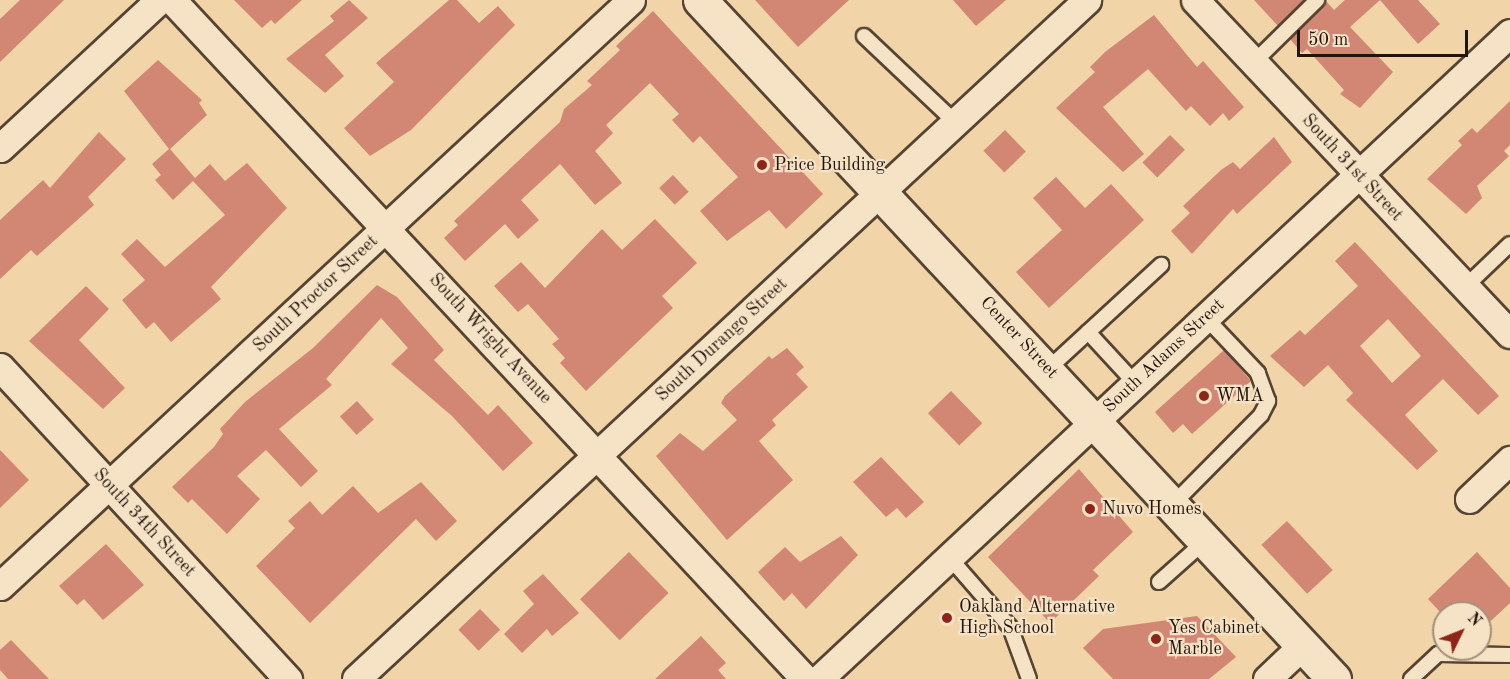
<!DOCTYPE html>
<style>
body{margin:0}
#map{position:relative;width:1510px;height:679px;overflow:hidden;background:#f1d4a8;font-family:"Old Standard TT",serif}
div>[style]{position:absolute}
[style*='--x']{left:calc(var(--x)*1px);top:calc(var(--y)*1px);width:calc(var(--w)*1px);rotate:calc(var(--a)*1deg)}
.building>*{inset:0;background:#d28775;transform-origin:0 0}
.roads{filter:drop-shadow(2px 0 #564432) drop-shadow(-2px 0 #564432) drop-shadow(0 2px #564432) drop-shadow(0 -2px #564432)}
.lane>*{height:14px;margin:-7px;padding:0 7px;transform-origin:7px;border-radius:7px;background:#f6e3c6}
.street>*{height:27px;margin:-13.5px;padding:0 13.5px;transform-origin:13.5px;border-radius:13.5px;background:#f6e3c6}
.secondary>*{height:33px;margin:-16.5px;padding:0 16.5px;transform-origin:16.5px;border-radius:16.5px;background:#f6e3c6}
.dots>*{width:16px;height:16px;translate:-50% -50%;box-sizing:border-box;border:3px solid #f6e3c6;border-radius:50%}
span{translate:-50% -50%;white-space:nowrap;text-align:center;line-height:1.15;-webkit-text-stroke:4.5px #f6e3c6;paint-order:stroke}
.poi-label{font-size:18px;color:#23140b}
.left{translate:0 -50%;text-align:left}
.street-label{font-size:18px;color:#23140b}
.north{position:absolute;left:1432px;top:601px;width:60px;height:60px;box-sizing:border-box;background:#f6e3c6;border:2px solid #a2907b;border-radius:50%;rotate:47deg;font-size:16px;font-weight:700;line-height:24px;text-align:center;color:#23140b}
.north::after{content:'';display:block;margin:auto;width:21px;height:27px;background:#8f2418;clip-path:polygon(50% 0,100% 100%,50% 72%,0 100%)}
.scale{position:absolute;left:1297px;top:30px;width:171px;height:27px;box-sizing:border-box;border:3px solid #23140b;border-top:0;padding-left:8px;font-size:18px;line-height:21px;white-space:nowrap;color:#23140b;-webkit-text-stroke:4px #f6e3c6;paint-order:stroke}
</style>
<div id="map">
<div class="building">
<div style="clip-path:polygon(20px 0,64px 0,0 62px,0 19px)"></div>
<div style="clip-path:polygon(234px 0,302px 0,275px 24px,271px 20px,262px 28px)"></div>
<div style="clip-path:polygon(349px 0,368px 18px,325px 55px,344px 76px,325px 93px,286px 59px,334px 21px,330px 16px)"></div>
<div style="clip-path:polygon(449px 0,457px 0,479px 23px,498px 6px,515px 25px,411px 130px,370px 156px,344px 128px,394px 82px,376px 63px)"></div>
<div style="clip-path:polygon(755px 0,849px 0,798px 47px)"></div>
<div style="clip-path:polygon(953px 0,1006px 0,976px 26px)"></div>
<div style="clip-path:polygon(1254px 0,1304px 0,1278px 26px)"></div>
<div style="clip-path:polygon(1345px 0,1418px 0,1440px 24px,1418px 44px,1380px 0,1350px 27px,1393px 72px,1360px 108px,1340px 94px,1344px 90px,1307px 49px,1302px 53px,1290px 39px,1326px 1px,1334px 10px)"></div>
<div style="clip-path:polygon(653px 11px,823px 194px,786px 229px,769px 210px,727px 241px,700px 211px,738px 177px,700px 136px,693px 143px,672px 120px,679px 114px,650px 83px,606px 125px,613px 133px,595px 151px,622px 183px,595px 205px,560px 164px,521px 200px,539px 220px,518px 239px,505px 224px,465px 261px,444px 238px,458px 225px,454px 221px,560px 122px,564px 109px,592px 85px,587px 81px,620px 50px,616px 46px)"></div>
<div style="clip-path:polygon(1154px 15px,1197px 67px,1203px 61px,1244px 107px,1229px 121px,1223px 113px,1210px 126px,1191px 106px,1186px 111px,1148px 69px,1103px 107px,1144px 154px,1123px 172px,1056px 108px,1095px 72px,1090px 67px,1105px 52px)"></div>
<div style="clip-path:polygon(158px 60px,202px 100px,199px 103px,207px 115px,170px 149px,195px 178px,210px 164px,225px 181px,247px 163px,287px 208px,211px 287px,221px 299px,171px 342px,154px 322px,146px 329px,122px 300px,145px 280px,121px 254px,137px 239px,165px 267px,225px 215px,193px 181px,173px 200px,155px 180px,161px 175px,152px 164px,169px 149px,124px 91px)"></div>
<div style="clip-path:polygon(1510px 101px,1510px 145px,1504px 151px,1509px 156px,1477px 186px,1482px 198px,1466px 214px,1427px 179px,1462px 145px,1458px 141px,1472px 128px,1477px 133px)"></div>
<div style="left:1005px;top:130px;width:30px;height:30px;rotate:46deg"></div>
<div style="clip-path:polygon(99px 132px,126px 159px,88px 197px,94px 205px,37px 256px,31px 250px,0 279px,0 220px,43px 180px,50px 188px)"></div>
<div style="left:1170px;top:135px;width:21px;height:39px;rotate:45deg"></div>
<div style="clip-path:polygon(1274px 137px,1292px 162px,1237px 214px,1233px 209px,1192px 254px,1171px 231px,1190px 213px,1183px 206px,1221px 170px,1233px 162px,1240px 169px)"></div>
<div style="left:673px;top:175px;width:23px;height:19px;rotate:47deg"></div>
<div style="clip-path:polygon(1056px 177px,1085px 208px,1111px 184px,1144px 220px,1049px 308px,1016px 272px,1062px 230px,1033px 198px)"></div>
<div style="clip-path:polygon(655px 219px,697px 263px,662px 296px,673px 308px,586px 391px,560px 363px,565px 358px,552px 344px,559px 339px,528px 304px,518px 312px,494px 286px,521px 262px,545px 288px,602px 229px,622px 250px)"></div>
<div style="clip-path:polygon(evenodd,1355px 242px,1499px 396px,1478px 415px,1443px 379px,1405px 415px,1438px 451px,1417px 470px,1346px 400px,1353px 393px,1328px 365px,1304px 387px,1270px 356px,1300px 330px,1305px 335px,1358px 286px,1335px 261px,1355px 242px,1388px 319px,1421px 356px,1392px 383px,1360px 346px,1388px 319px)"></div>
<div style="clip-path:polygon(377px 285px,397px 297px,444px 350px,434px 360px,488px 415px,498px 405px,533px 443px,503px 471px,452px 416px,391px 364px,408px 348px,381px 318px,326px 379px,332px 385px,279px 429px,318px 471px,301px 487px,266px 450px,237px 476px,260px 499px,227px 534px,192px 499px,188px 503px,172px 487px,214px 447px,223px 434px,220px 429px,245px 402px,313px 348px)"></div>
<div style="clip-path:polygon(86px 286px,109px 309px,79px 340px,125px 388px,103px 409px,29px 341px)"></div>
<div style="clip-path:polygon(787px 348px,804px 367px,796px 374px,808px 387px,772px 420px,776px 425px,759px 441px,793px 480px,727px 540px,656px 456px,680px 433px,703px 451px,737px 420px,721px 403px,725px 396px,769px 356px,772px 359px)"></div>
<div style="clip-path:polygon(1224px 350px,1251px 381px,1192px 434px,1183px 424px,1173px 433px,1155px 412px)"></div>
<div style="left:951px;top:391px;width:45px;height:32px;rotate:46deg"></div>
<div style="left:357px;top:401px;width:25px;height:23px;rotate:48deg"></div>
<div style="clip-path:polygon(0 450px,29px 480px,0 508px)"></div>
<div style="clip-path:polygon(881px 457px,924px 502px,906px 518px,897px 508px,886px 517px,853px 482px)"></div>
<div style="clip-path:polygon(1079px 469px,1133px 532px,1093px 570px,1099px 576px,1050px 623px,988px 557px)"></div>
<div style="clip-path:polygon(421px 482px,457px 521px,436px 541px,416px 519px,310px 623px,256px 566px,295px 528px,288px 521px,310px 501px,322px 515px,353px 486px,378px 513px)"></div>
<div style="left:1287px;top:521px;width:67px;height:35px;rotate:47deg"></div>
<div style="clip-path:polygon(841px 536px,858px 555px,806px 609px,792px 593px,784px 601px,758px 572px,785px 547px,800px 562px)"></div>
<div style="clip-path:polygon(106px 544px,144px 585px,103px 620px,84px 599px,77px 605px,59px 586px)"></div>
<div style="left:629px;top:552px;width:57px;height:68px;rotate:46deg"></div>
<div style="clip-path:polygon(1477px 552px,1510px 588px,1510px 603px,1480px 631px,1480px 613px,1441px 613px,1428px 599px)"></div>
<div style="clip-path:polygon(543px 574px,579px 613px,552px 636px,547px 629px,522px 653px,504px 634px,534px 604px,523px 591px)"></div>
<div style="left:480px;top:609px;width:29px;height:30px;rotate:46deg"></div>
<div style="clip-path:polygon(1197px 616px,1236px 657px,1209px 679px,1113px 679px,1083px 648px,1103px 629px)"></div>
<div style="clip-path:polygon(701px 636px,726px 663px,718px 670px,726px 679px,655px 679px)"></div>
<div style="clip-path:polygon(11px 640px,49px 679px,8px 679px,0 670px,0 650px)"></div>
</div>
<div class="roads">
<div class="lane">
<div style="--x:864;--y:36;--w:125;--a:43.4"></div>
<div style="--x:1253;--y:63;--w:90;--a:-44.5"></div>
<div style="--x:1465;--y:287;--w:62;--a:-43.7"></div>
<div style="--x:1088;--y:332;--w:69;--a:47.3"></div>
<div style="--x:1048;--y:369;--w:154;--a:-42.6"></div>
<div style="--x:1173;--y:504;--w:125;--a:-45.3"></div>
<div style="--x:1261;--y:415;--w:16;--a:-63"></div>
<div style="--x:1268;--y:401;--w:30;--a:-110"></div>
<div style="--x:1258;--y:373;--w:76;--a:-133.4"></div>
<div style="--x:949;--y:557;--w:93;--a:48.9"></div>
<div style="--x:1010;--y:627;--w:55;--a:69.9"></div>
<div style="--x:1159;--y:582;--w:62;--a:-41.7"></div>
<div style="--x:1411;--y:679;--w:37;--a:-43"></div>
<div style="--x:1438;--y:654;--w:72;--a:0.8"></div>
</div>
<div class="street">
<div style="--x:172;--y:0;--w:928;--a:47.01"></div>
<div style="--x:1195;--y:0;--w:459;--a:46.7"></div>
<div style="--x:0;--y:148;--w:217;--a:-42.9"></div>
<div style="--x:0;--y:367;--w:425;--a:47.3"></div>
<div style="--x:1469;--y:499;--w:57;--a:-43.6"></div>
<div style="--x:0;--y:586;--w:861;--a:-42.88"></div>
<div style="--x:356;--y:679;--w:998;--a:-42.89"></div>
<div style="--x:819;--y:679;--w:946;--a:-43.07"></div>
<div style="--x:1267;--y:679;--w:50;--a:-43.4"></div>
</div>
<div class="secondary">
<div style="--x:700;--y:0;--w:929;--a:46.96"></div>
</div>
</div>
<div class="dots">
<div style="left:762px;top:165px;background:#8f2418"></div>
<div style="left:1204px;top:396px;background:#8f2418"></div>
<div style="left:1090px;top:509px;background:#8f2418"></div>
<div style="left:947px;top:618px;background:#8f2418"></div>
<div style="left:1156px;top:639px;background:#8f2418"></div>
</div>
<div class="poi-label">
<span class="left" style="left:774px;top:165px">Price Building</span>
<span class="left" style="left:1216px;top:396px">WMA</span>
<span class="left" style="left:1102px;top:509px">Nuvo Homes</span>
<span class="left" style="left:959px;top:618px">Oakland Alternative<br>High School</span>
<span class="left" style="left:1168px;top:639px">Yes Cabinet<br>Marble</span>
</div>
<div class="street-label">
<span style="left:1352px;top:168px;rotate:47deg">South 31st Street</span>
<span style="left:316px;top:294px;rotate:-43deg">South Proctor Street</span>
<span style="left:1019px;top:338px;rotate:47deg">Center Street</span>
<span style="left:490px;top:339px;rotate:47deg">South Wright Avenue</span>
<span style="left:722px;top:340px;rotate:-43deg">South Durango Street</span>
<span style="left:1164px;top:356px;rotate:-43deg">South Adams Street</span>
<span style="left:144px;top:523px;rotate:47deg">South 34th Street</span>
</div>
<div class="north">N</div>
<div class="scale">50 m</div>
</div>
